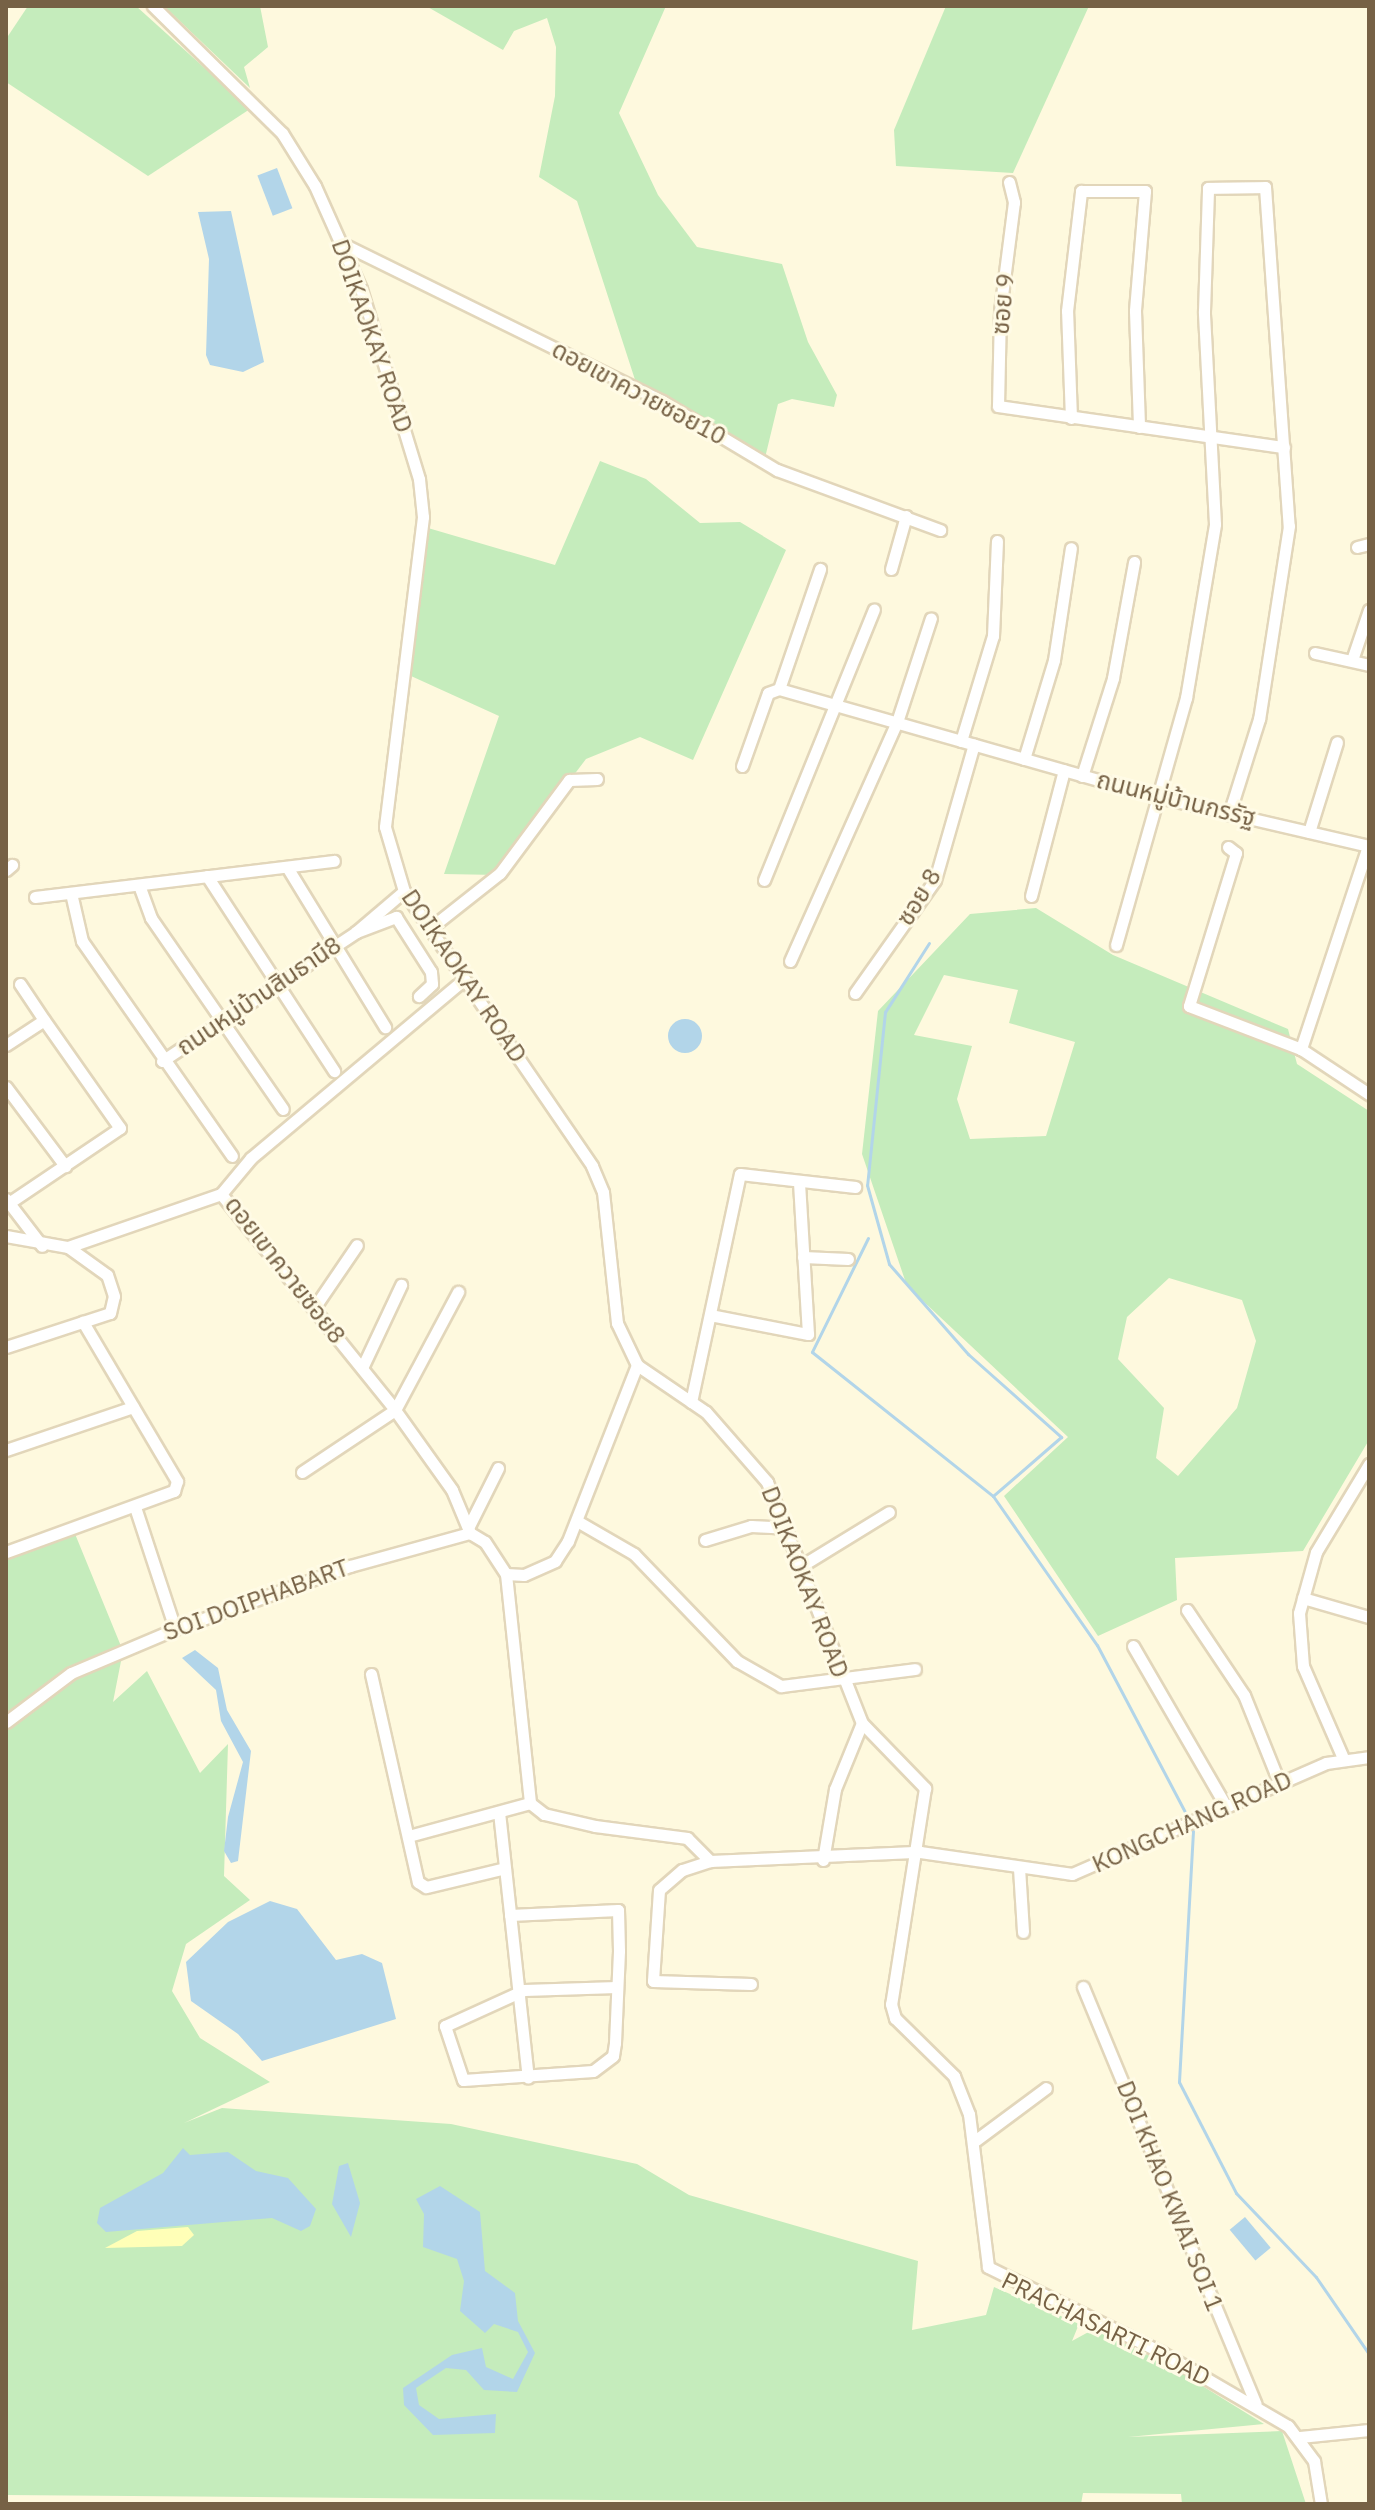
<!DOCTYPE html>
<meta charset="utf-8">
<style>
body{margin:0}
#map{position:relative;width:1375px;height:2510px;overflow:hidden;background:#fef9de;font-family:"IBM Plex Sans","Noto Sans Thai",sans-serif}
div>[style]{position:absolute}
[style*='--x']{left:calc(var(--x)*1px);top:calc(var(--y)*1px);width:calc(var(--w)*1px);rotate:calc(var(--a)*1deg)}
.green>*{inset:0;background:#c5ecbc}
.sand>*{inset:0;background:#ffffb7}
.water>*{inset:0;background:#b2d5e9;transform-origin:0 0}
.round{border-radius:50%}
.stream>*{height:3px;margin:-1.5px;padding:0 1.5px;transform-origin:1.5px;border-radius:1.5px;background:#b2d5e9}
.roads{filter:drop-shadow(2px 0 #e2d6ba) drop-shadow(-2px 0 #e2d6ba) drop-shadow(0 2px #e2d6ba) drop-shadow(0 -2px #e2d6ba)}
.minor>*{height:11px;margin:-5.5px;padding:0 5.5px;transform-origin:5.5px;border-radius:5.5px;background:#fff}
span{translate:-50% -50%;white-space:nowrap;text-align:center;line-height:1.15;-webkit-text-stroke:6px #fffbe6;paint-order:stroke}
.street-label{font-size:24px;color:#766145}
.frame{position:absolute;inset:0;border:8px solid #766145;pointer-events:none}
</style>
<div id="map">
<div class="green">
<div style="clip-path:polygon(28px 6px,136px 6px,250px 109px,148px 176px,6px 82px,6px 39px)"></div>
<div style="clip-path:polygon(164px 6px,260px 6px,268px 47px,244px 67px,250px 88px)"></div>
<div style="clip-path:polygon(426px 6px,666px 6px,619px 113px,658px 195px,697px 247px,782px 264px,808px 342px,837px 395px,834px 407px,792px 399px,778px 404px,764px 462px,638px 389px,577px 201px,539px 177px,555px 96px,556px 47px,547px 18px,514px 31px,503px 50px)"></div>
<div style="clip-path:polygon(946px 6px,1089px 6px,1013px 173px,896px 166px,894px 130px)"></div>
<div style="clip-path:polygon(600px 461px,646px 479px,700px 523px,740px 522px,786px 550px,693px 760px,640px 737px,586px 759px,498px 875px,444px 874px,499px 716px,411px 676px,428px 528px,555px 565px)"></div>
<div style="clip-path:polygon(evenodd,1036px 908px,1113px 955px,1288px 1029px,1297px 1064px,1369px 1111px,1369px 1440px,1303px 1551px,1175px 1558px,1177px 1600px,1098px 1636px,1004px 1496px,1068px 1437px,907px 1286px,862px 1154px,878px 1011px,970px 914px,1036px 908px,944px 975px,1018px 990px,1009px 1023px,1075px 1042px,1046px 1136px,970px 1139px,957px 1099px,972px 1046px,914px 1035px,944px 975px,1036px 908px,1169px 1278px,1242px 1300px,1256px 1341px,1237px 1408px,1178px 1476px,1156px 1458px,1164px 1408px,1118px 1359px,1127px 1317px,1169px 1278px)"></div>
<div style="clip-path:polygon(73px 1529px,123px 1651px,113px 1702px,147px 1671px,200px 1773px,228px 1744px,224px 1876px,250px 1900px,186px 1944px,172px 1991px,200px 2038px,270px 2082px,184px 2123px,222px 2108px,451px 2124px,637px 2164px,689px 2195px,918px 2261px,912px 2330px,986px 2315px,994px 2287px,1079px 2324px,1072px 2341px,1094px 2329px,1170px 2366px,1264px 2424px,1128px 2437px,1282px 2431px,1306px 2504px,1182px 2504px,1181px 2494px,1083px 2493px,1081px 2504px,6px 2495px,6px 1552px)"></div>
</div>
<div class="sand">
<div style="clip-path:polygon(188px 2227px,194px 2235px,182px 2246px,105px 2248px,137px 2231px)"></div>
</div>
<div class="water">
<div style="left:277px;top:168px;width:43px;height:21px;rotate:69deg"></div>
<div style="clip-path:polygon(231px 211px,264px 362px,243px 372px,210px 365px,206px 355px,209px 259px,198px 212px)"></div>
<div class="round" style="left:668px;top:1019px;width:34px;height:34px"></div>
<div style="clip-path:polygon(195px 1650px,218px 1668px,227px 1710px,251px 1751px,238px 1861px,231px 1863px,224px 1851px,228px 1817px,243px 1762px,221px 1721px,216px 1690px,182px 1658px)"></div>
<div style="clip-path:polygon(270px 1901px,297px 1909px,336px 1960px,362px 1954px,382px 1963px,396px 2019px,262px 2061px,238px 2034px,191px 2001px,186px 1962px,228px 1922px)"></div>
<div style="clip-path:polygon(183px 2148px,190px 2155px,228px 2152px,256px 2171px,288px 2178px,316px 2209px,310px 2226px,301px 2231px,272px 2218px,106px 2232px,97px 2223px,100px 2208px,163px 2173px)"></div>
<div style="clip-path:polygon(348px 2163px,360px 2203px,351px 2237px,332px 2204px,339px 2166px)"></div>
<div style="clip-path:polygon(440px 2186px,480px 2212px,485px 2271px,515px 2293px,518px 2321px,535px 2353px,517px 2392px,484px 2390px,466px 2370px,446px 2368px,416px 2388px,419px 2405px,439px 2419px,496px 2414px,495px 2433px,433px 2435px,404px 2405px,403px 2388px,452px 2355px,482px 2348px,486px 2367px,513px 2379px,528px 2352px,518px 2332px,494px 2324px,485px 2333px,460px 2311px,464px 2281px,457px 2259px,423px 2247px,424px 2214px,416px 2199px)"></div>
<div style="left:1245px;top:2217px;width:40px;height:20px;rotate:50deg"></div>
</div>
<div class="stream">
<div style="--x:929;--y:943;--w:82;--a:122.5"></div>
<div style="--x:885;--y:1012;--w:174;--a:95.9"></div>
<div style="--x:867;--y:1185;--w:82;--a:74.4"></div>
<div style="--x:889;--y:1264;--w:120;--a:48.7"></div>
<div style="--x:968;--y:1354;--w:125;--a:41.7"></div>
<div style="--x:1061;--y:1437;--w:90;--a:139.1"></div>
<div style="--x:868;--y:1238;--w:127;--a:116.2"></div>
<div style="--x:812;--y:1352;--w:231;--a:38.5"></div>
<div style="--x:993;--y:1496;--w:182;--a:55.1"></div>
<div style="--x:1097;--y:1645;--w:189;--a:62.2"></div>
<div style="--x:1193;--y:1831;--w:251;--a:93.2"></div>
<div style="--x:1179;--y:2082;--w:125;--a:62.8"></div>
<div style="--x:1236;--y:2193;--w:116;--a:46.4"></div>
<div style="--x:1316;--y:2277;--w:93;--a:55.5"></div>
</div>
<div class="roads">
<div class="minor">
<div style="--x:153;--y:6;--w:181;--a:44.6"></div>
<div style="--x:282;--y:133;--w:62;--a:58.1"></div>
<div style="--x:315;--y:186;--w:113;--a:65.9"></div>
<div style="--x:361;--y:289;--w:199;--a:73"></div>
<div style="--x:419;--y:479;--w:38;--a:84"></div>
<div style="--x:423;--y:517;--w:312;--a:97"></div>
<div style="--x:385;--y:827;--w:67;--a:73.5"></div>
<div style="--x:404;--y:891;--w:333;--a:55.6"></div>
<div style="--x:592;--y:1166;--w:28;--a:67"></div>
<div style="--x:603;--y:1192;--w:132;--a:83.9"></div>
<div style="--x:617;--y:1323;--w:47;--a:64.5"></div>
<div style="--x:637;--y:1365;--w:83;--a:34.3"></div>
<div style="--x:706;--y:1412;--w:93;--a:48.9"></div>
<div style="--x:767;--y:1482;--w:259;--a:68.5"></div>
<div style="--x:862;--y:1723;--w:91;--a:45.9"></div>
<div style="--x:925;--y:1788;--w:219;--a:98.9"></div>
<div style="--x:891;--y:2004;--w:15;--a:74"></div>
<div style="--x:895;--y:2018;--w:83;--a:44.5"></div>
<div style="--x:954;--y:2076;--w:41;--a:68.5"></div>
<div style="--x:969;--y:2114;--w:154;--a:82.9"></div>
<div style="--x:988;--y:2267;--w:191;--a:26.2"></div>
<div style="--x:1159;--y:2351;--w:149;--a:30.2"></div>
<div style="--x:1288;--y:2426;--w:44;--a:53.4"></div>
<div style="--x:1314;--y:2461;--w:44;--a:80.8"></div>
<div style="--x:1009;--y:182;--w:21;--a:76"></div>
<div style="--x:1014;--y:202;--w:110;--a:97.3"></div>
<div style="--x:1000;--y:311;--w:95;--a:91.2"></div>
<div style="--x:998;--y:406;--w:289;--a:8.2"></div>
<div style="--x:343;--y:244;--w:356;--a:26.2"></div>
<div style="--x:662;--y:401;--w:134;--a:31"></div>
<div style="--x:777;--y:470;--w:174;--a:20.2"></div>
<div style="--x:1071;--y:418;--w:107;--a:-92.1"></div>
<div style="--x:1067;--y:311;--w:121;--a:-83.3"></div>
<div style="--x:1081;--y:191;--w:64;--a:0"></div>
<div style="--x:1145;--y:191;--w:120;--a:94.8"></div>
<div style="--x:1135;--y:311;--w:116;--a:88"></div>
<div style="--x:1357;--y:547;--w:12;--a:-14"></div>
<div style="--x:891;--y:569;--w:55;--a:-74.2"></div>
<div style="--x:1315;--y:653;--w:55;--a:12.5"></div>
<div style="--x:1352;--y:660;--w:53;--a:-71.2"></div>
<div style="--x:779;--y:689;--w:394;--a:15.9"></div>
<div style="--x:1158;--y:797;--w:216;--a:13.1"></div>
<div style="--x:1368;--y:846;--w:214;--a:108.3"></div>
<div style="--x:779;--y:689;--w:127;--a:-71.1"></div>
<div style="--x:961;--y:741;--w:110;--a:-73.1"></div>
<div style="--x:993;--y:636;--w:95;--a:-87.6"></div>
<div style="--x:1024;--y:759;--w:103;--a:-73.1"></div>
<div style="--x:1054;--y:660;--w:113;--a:-81.4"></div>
<div style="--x:742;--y:766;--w:77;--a:-70.4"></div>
<div style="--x:768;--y:693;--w:12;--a:-20"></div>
<div style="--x:1082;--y:776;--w:103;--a:-72.4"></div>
<div style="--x:1113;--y:678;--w:118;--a:-79.7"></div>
<div style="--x:1309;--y:832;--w:94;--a:-72.7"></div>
<div style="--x:1228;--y:847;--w:10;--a:37"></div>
<div style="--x:1236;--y:853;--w:160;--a:107.1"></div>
<div style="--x:1189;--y:1006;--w:120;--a:21"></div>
<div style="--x:1301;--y:1049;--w:82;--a:33.5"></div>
<div style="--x:287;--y:867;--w:188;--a:58.5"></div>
<div style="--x:6;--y:870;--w:8;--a:-40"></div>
<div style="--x:207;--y:876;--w:233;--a:56.9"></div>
<div style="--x:764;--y:880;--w:292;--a:-67.9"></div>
<div style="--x:139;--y:885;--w:35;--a:70"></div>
<div style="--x:151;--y:918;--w:232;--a:55.4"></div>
<div style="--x:71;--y:893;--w:49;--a:77.1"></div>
<div style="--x:82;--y:941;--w:262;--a:55.1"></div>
<div style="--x:1031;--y:896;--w:130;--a:-75.3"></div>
<div style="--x:35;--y:897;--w:301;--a:-6.9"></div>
<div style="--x:429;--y:929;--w:90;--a:-38.3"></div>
<div style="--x:500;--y:873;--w:116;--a:-53.4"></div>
<div style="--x:569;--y:780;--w:28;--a:-2"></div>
<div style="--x:356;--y:932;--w:63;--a:-40.5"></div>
<div style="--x:1116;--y:945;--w:257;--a:-74.2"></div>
<div style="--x:1186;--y:698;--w:176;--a:-80.5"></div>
<div style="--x:1215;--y:524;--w:213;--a:-93"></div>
<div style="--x:1204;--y:311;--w:123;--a:-88.1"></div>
<div style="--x:1208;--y:188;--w:57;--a:-1"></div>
<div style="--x:1265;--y:187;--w:340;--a:86"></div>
<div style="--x:1289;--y:526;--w:195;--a:98.8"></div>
<div style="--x:1259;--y:719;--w:100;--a:107.5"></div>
<div style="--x:790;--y:961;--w:262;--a:-65.9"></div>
<div style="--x:897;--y:722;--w:109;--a:-71.9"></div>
<div style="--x:20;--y:984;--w:43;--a:56.3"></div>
<div style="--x:855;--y:993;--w:138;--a:-54.7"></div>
<div style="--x:935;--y:880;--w:141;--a:-74"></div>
<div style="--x:6;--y:1045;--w:45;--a:-33.3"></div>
<div style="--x:44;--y:1020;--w:132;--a:54.9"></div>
<div style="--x:120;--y:1128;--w:134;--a:146"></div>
<div style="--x:162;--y:1061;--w:233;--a:-33.6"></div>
<div style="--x:356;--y:932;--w:43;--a:-20.6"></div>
<div style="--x:396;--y:917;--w:65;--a:57.5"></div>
<div style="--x:431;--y:972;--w:12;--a:85"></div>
<div style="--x:432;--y:984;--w:18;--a:137"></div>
<div style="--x:6;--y:1087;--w:99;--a:53.2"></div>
<div style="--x:221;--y:1194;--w:277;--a:51.1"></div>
<div style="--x:395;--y:1410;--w:98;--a:54.5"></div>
<div style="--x:452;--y:1490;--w:47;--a:67.3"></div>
<div style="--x:221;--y:1194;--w:47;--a:-50.2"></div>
<div style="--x:251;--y:1158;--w:275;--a:-40"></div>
<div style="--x:6;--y:1199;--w:59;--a:52.5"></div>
<div style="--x:6;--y:1236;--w:63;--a:10.1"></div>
<div style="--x:68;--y:1247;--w:162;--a:-19.1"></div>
<div style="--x:803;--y:1257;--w:45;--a:2.5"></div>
<div style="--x:314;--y:1308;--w:76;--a:-55.7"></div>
<div style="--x:710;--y:1315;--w:100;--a:11"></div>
<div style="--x:808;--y:1334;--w:153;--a:-93.4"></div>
<div style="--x:6;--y:1347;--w:109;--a:-18.1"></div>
<div style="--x:110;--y:1313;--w:17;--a:-77"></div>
<div style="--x:114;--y:1296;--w:22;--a:-108"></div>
<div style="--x:107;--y:1275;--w:48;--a:-144.3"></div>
<div style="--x:362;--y:1368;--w:92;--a:-64.8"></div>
<div style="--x:691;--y:1402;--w:233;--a:-77.9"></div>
<div style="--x:740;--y:1174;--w:116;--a:6.4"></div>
<div style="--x:6;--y:1450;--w:134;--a:-18.7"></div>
<div style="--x:302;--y:1472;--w:112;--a:-33.7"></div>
<div style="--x:395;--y:1410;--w:134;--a:-61.9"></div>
<div style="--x:135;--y:1507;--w:128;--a:71.8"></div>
<div style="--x:577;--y:1521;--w:66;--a:30.1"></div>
<div style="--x:634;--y:1554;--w:149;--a:46.1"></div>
<div style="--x:737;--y:1661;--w:51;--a:29.6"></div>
<div style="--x:781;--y:1686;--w:135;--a:-7.2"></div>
<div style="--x:468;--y:1528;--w:67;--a:-63.4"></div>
<div style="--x:705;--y:1540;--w:48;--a:-16.9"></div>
<div style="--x:751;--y:1526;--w:35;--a:3"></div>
<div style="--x:6;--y:1552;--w:179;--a:-20"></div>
<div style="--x:174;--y:1491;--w:10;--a:-73"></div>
<div style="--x:177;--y:1481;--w:185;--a:-120.6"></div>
<div style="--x:801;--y:1566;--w:103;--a:-31.5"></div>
<div style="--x:506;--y:1574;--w:18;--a:3"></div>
<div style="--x:524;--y:1575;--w:34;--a:-24"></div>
<div style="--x:555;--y:1561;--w:24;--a:-57"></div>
<div style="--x:568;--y:1541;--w:189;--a:-68.6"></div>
<div style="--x:1303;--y:1598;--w:69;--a:16.1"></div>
<div style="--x:1187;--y:1610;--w:102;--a:56.2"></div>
<div style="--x:1244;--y:1695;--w:94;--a:68.1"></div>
<div style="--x:1133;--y:1646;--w:184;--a:59.9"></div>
<div style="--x:371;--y:1674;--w:213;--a:77.3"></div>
<div style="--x:418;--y:1882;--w:9;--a:32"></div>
<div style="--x:426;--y:1887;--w:81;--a:-13.5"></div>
<div style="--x:6;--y:1722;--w:81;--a:-37"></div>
<div style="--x:71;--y:1673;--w:113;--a:-22.9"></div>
<div style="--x:175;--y:1629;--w:186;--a:-19.8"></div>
<div style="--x:350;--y:1566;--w:124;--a:-15.4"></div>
<div style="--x:470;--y:1533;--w:17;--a:31"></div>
<div style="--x:485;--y:1542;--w:38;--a:57"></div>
<div style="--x:506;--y:1574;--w:230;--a:84"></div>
<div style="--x:530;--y:1803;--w:18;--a:38"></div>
<div style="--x:544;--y:1814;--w:52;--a:13.2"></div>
<div style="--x:595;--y:1826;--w:93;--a:7.4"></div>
<div style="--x:687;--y:1838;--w:33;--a:45"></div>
<div style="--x:710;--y:1861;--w:210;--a:-2.5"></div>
<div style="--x:920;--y:1852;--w:154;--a:8.2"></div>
<div style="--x:1072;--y:1874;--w:277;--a:-23.6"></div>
<div style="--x:1326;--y:1763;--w:43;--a:-7.9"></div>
<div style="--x:1343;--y:1758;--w:100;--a:-113.5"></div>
<div style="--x:1303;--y:1666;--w:53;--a:-94.3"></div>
<div style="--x:1299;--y:1613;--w:63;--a:-74.4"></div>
<div style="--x:1316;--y:1552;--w:103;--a:-58.9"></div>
<div style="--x:499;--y:1812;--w:267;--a:83.8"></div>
<div style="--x:412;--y:1835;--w:122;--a:-15.2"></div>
<div style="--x:823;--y:1860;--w:72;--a:-80.4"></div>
<div style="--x:835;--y:1789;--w:71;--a:-67.8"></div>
<div style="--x:710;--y:1861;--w:29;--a:162"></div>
<div style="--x:682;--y:1870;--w:30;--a:139"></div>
<div style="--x:659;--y:1890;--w:91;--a:93.8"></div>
<div style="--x:653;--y:1981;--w:98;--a:1.8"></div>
<div style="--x:1019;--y:1868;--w:64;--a:86.4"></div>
<div style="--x:510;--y:1915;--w:108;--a:-2.7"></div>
<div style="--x:618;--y:1910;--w:41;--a:88.6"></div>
<div style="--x:619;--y:1951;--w:92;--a:92.5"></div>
<div style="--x:615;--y:2043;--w:13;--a:99"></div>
<div style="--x:613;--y:2056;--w:25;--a:143"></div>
<div style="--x:593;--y:2071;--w:130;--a:176"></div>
<div style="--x:463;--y:2080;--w:57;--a:-108.4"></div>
<div style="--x:445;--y:2026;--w:87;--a:-24.5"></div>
<div style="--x:524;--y:1990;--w:93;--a:-1.8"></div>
<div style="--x:1083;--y:1987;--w:451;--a:67.5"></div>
<div style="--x:976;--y:2140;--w:87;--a:-36.6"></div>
<div style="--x:1300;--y:2437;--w:69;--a:-5.8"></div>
</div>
</div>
<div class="street-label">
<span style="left:1003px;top:304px;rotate:-85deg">ซอย 9</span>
<span style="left:372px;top:336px;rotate:71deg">DOIKAOKAY ROAD</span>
<span style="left:639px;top:393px;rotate:28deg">ดอยเขาควายซอย10</span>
<span style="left:1176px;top:799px;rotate:14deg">ถนนหมู่บ้านกรรัฐ</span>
<span style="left:919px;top:897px;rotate:-59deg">ซอย 8</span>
<span style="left:464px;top:976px;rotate:56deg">DOIKAOKAY ROAD</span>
<span style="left:259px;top:996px;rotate:-34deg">ถนนหมู่บ้านสินธานี8</span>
<span style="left:285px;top:1270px;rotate:52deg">ดอยเขาควายซอย8</span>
<span style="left:805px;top:1582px;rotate:69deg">DOIKAOKAY ROAD</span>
<span style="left:256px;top:1600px;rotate:-20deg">SOI DOIPHABART</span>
<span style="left:1192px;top:1822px;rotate:-24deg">KONGCHANG ROAD</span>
<span style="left:1170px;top:2196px;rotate:68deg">DOI KHAO KWAI SOI 1</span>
<span style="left:1106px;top:2329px;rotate:26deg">PRACHASARTI ROAD</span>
</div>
<div class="frame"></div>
</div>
